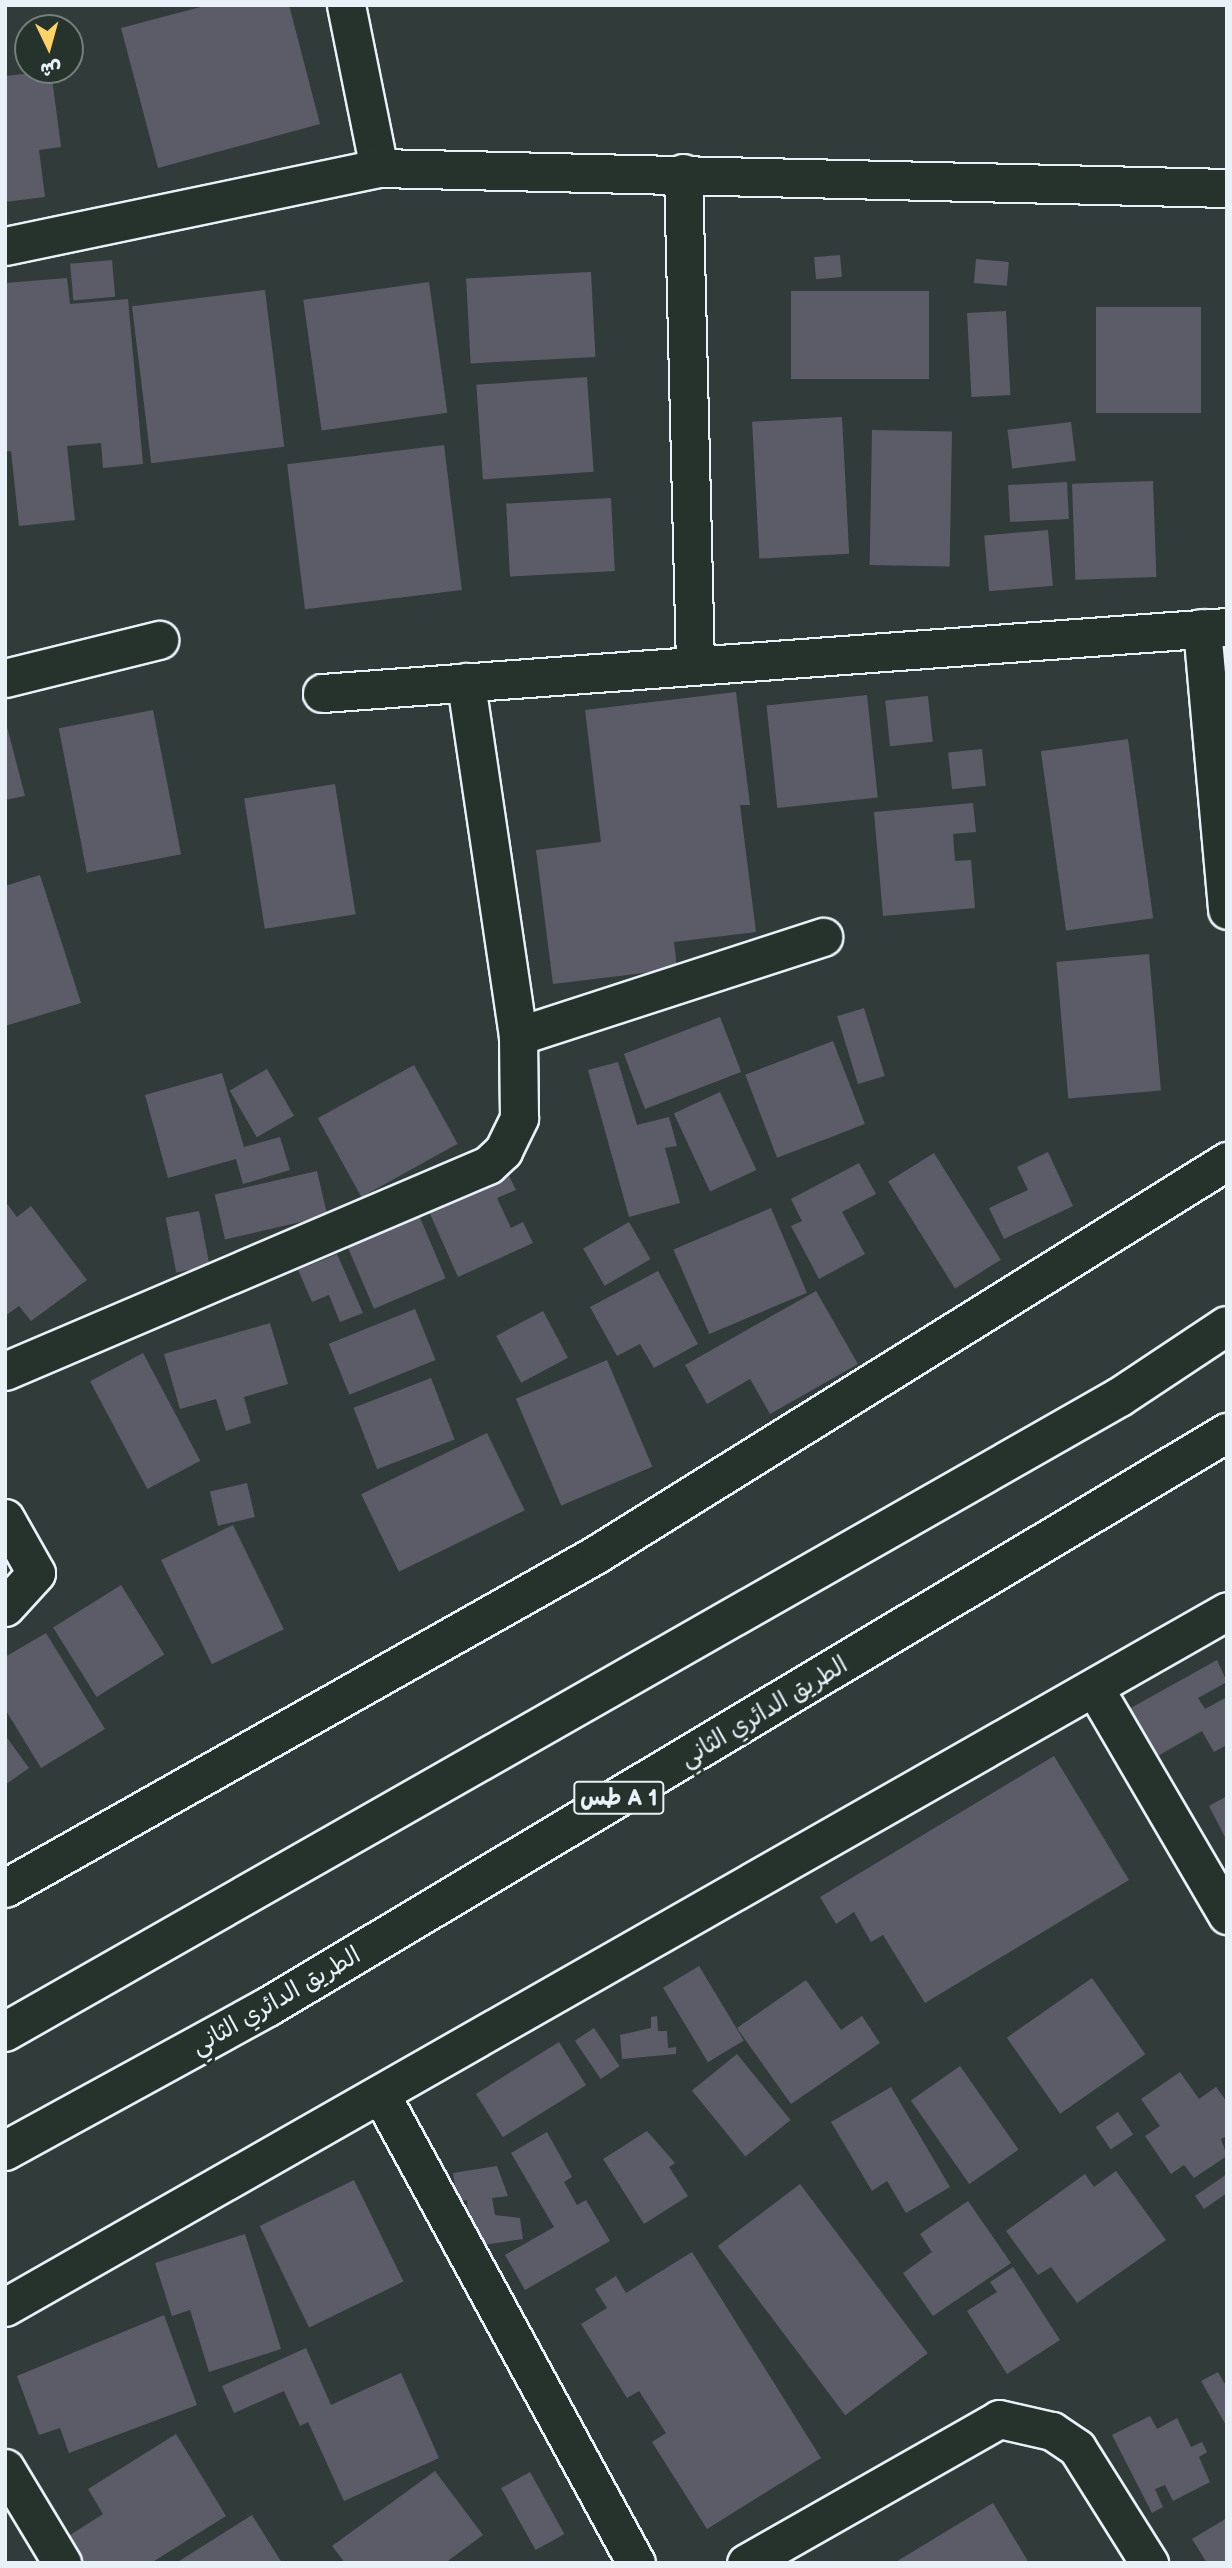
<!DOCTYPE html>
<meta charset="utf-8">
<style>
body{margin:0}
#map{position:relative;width:1232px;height:2568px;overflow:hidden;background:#313b39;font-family:"Balsamiq Sans","Playpen Sans Arabic",sans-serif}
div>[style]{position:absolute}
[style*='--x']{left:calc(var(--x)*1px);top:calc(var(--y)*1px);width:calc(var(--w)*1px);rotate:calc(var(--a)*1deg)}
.building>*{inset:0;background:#5c5c68;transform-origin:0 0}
.roads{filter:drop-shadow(2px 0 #e8f1f8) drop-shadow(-2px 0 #e8f1f8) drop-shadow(0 2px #e8f1f8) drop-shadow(0 -2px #e8f1f8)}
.minor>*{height:37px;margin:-18.5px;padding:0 18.5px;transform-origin:18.5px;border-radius:18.5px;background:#26332d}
.trunk>*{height:38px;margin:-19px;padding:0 19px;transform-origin:19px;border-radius:19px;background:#26332d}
span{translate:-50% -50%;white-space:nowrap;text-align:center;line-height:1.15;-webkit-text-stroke:6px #26332d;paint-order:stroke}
.shield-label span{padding:2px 5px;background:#26332d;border:2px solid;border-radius:5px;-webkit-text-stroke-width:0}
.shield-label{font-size:23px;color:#e8f1f8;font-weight:700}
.street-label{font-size:24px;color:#e8f1f8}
.frame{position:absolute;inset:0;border:7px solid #e8f1f8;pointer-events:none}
.north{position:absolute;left:14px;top:14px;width:70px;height:70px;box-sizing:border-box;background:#26332d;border:2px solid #747f7e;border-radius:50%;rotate:175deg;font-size:19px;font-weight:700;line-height:28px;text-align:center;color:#e8f1f8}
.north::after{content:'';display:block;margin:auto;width:24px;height:32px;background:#ffd166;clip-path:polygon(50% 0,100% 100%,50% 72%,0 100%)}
</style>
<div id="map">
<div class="building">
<div style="clip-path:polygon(208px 5px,289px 5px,320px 124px,158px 168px,121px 28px)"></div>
<div style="clip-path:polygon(51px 71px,61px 147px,39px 150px,45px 197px,5px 202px,5px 76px)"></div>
<div style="left:840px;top:255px;width:22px;height:26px;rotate:85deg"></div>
<div style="left:976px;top:259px;width:33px;height:24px;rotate:5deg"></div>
<div style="left:112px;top:260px;width:37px;height:42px;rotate:85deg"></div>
<div style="left:591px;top:272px;width:85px;height:125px;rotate:87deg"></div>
<div style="clip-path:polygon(67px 278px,70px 304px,128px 299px,143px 464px,103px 468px,101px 443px,67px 446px,75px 520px,19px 526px,11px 451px,5px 452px,5px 283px)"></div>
<div style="left:429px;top:282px;width:132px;height:127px;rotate:82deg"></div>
<div style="left:265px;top:290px;width:158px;height:134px;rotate:83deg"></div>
<div style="left:791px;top:291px;width:138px;height:88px"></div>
<div style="left:1096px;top:307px;width:105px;height:106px"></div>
<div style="left:1006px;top:311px;width:84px;height:39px;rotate:87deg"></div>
<div style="left:587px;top:377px;width:95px;height:111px;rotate:86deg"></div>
<div style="left:842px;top:417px;width:137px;height:90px;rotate:87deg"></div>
<div style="left:1071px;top:422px;width:39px;height:64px;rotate:83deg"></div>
<div style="left:872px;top:430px;width:80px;height:135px;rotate:1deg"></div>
<div style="left:444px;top:445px;width:146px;height:158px;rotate:83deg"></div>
<div style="left:1153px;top:481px;width:96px;height:81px;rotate:88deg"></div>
<div style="left:1067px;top:482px;width:37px;height:59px;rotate:87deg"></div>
<div style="left:611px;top:498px;width:73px;height:105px;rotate:87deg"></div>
<div style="left:1048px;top:530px;width:56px;height:64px;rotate:85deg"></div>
<div style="clip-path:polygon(736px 692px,750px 805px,740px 805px,756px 932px,674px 942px,677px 969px,553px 984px,536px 850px,601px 842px,585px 710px)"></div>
<div style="left:867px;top:695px;width:103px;height:101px;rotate:84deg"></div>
<div style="left:928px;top:696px;width:46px;height:43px;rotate:84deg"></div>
<div style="left:153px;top:710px;width:147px;height:96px;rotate:79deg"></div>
<div style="clip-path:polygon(5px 719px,25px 796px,5px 800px)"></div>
<div style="left:1128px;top:739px;width:181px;height:88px;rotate:82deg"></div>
<div style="left:982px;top:749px;width:37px;height:34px;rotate:84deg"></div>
<div style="left:335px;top:784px;width:132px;height:92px;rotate:81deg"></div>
<div style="clip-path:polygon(973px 803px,976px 832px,953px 834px,955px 861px,971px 860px,975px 908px,883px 916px,874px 812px)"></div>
<div style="clip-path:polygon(40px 875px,81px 1003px,5px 1026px,5px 886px)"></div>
<div style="left:1149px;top:954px;width:137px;height:93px;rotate:85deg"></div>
<div style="left:864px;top:1008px;width:71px;height:28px;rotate:73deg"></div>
<div style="left:720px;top:1017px;width:59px;height:103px;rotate:69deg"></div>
<div style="left:833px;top:1041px;width:89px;height:94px;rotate:69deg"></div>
<div style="clip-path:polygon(618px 1062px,637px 1125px,669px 1117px,677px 1146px,665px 1148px,680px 1203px,629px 1217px,588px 1070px)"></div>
<div style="left:414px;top:1065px;width:90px;height:110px;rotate:61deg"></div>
<div style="left:267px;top:1069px;width:54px;height:43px;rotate:60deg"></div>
<div style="clip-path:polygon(222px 1073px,244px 1147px,280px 1137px,290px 1170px,243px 1184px,236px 1159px,168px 1178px,145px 1095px)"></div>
<div style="left:720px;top:1092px;width:86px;height:51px;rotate:65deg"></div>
<div style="clip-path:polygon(1048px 1152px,1073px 1206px,1004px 1239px,989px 1208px,1028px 1190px,1017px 1167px)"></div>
<div style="left:934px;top:1153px;width:126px;height:54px;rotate:58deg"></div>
<div style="clip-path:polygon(859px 1163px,876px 1194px,842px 1212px,865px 1254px,819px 1279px,791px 1226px,802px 1221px,791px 1199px)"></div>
<div style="left:317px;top:1171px;width:46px;height:105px;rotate:77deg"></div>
<div style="clip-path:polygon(507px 1172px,516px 1190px,497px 1198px,511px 1228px,523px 1222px,533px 1243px,458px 1277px,427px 1207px)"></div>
<div style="clip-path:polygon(5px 1201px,17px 1217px,31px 1206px,87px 1280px,31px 1321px,19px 1306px,5px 1316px)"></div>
<div style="left:771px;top:1208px;width:92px;height:106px;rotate:67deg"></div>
<div style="left:199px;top:1211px;width:56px;height:34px;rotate:79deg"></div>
<div style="left:418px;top:1213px;width:71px;height:78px;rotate:67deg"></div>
<div style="left:629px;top:1222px;width:43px;height:53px;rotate:60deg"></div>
<div style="clip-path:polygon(337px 1254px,363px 1313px,340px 1322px,329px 1295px,312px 1302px,298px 1270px)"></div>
<div style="clip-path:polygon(658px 1271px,698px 1344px,654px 1368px,640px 1344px,617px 1356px,590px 1307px)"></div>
<div style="clip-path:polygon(816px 1291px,858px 1364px,770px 1414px,750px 1379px,707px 1404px,685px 1365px)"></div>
<div style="left:415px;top:1309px;width:55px;height:93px;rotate:68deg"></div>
<div style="left:543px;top:1311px;width:53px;height:53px;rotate:62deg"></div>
<div style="clip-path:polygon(270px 1323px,288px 1384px,244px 1397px,251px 1423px,226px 1431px,216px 1399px,180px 1409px,164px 1354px)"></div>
<div style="left:143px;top:1353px;width:122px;height:60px;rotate:62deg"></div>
<div style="left:607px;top:1360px;width:116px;height:99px;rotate:67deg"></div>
<div style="left:431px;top:1378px;width:66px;height:83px;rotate:69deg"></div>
<div style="left:487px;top:1433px;width:86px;height:140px;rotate:64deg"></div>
<div style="left:247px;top:1483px;width:35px;height:38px;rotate:77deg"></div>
<div style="left:233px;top:1525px;width:116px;height:80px;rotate:64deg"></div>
<div style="left:121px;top:1585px;width:82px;height:80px;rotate:58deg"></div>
<div style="clip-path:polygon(46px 1633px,105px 1729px,41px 1768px,5px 1709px,5px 1657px)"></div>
<div style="clip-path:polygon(1217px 1660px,1227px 1682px,1198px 1698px,1205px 1709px,1227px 1697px,1227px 1745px,1214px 1752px,1202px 1731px,1147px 1762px,1120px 1714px)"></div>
<div style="clip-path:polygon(5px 1735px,29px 1768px,5px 1785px)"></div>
<div style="clip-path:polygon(1054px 1756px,1129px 1880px,925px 2003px,883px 1935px,871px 1942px,854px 1912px,836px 1924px,820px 1897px)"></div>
<div style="clip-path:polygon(1227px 1796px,1227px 1841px,1209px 1806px)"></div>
<div style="left:699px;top:1966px;width:87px;height:42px;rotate:59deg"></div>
<div style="left:1092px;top:1978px;width:93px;height:104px;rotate:55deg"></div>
<div style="clip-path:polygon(806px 1980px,841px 2030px,862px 2016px,880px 2043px,791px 2104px,737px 2028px)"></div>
<div style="clip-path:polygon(657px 2016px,658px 2031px,667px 2031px,668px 2048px,676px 2047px,676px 2054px,622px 2059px,620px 2035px,651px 2028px,651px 2017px)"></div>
<div style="left:594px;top:2028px;width:46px;height:23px;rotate:56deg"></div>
<div style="left:559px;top:2042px;width:51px;height:98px;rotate:58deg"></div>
<div style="left:737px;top:2054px;width:85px;height:58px;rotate:51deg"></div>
<div style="left:960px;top:2066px;width:102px;height:60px;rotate:55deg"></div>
<div style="clip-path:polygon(1180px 2072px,1199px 2099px,1216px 2087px,1227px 2102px,1227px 2136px,1221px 2139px,1227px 2156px,1194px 2178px,1184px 2165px,1171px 2174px,1145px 2136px,1160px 2126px,1141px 2099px)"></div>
<div style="clip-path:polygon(891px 2087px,950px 2187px,906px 2213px,887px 2181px,872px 2191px,831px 2122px)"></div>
<div style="left:1118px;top:2112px;width:27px;height:27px;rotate:56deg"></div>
<div style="clip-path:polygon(647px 2131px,675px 2163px,669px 2167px,688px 2196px,644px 2224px,603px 2159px)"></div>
<div style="clip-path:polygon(547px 2132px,572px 2177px,564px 2182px,577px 2205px,586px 2200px,610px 2241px,525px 2290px,505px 2255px,554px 2227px,511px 2153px)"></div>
<div style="clip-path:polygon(497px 2166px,508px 2196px,492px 2198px,495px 2215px,520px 2218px,523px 2239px,470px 2247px,467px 2200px,458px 2202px,453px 2173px)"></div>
<div style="clip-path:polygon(1116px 2171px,1166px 2240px,1077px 2303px,1051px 2267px,1038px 2275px,1006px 2231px,1085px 2174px,1094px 2187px)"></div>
<div style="clip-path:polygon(1227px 2174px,1227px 2193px,1204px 2209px,1195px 2196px)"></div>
<div style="left:354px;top:2180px;width:113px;height:105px;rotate:64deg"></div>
<div style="left:800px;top:2184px;width:212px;height:103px;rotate:53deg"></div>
<div style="clip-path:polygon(968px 2201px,1011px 2263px,933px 2316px,903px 2273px,932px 2252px,920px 2234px)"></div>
<div style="clip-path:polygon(245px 2234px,281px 2349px,209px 2372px,190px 2310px,172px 2316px,155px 2263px)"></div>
<div style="clip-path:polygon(692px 2252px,821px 2458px,707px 2529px,652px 2442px,666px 2433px,639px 2391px,627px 2398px,581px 2324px,607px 2308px,595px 2289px,616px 2276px,626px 2293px)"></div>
<div style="clip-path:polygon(1013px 2267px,1060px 2340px,1007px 2374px,967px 2311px,997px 2292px,990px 2282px)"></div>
<div style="clip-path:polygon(164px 2315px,197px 2405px,69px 2453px,60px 2428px,39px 2435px,17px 2376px)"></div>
<div style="clip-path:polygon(306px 2348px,331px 2405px,401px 2373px,439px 2458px,344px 2501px,308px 2422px,300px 2426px,284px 2391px,234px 2413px,222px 2386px)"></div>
<div style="clip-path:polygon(1218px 2372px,1227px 2388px,1227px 2427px,1201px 2381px)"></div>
<div style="clip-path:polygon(1150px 2416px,1157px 2429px,1177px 2418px,1191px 2447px,1202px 2442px,1207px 2452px,1199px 2457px,1210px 2482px,1173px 2501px,1165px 2485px,1155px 2489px,1163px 2507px,1152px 2513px,1112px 2435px)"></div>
<div style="clip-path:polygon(176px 2434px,226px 2516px,151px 2563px,68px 2563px,56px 2544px,103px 2514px,88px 2489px)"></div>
<div style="clip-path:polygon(435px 2471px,483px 2535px,445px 2563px,345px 2563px,332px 2546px)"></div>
<div style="left:530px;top:2472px;width:71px;height:33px;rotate:61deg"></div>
<div style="clip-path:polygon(993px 2503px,1029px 2563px,894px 2563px)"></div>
<div style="clip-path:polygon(252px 2515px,282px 2563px,176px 2563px)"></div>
<div style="clip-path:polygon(1227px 2518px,1227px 2563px,1207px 2563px,1192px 2539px)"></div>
</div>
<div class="roads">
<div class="minor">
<div style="--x:346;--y:5;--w:166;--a:78.6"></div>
<div style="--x:683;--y:173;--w:489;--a:88.6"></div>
<div style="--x:5;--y:246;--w:382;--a:-11.8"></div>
<div style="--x:379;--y:168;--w:848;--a:1.35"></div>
<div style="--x:1202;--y:628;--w:283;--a:84.9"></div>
<div style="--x:5;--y:678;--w:159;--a:-13.9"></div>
<div style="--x:322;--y:693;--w:907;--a:-4.17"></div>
<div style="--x:518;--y:1036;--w:321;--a:-18"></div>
<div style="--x:5;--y:1371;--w:525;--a:-23.1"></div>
<div style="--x:488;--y:1165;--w:21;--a:-43"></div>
<div style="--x:503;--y:1151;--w:37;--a:-64"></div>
<div style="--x:519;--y:1118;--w:82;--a:-90.7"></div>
<div style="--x:518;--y:1036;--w:358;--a:-98.4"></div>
<div style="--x:5;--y:1518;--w:63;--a:60.6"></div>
<div style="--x:36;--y:1573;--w:46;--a:132.4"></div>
<div style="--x:1095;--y:1689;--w:262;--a:59.7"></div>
<div style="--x:5;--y:1888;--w:677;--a:-29.44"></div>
<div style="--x:595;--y:1555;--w:745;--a:-31.94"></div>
<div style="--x:381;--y:2095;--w:533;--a:61.42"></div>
<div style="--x:5;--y:2307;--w:1406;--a:-29.66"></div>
<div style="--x:5;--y:2468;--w:111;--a:59"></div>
<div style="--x:746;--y:2563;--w:291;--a:-29.6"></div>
<div style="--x:999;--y:2419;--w:54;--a:12.8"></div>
<div style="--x:1052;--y:2431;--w:30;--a:34"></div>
<div style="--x:1077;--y:2448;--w:136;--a:57.9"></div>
</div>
<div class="trunk">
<div style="--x:5;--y:2032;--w:1283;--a:-29.66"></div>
<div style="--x:1120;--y:1397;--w:128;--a:-33.6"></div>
<div style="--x:5;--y:2151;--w:300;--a:-28.7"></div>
<div style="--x:268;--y:2007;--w:1118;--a:-30.9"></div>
</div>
</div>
<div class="shield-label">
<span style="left:619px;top:1798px">طس A 1</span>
</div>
<div class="street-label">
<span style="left:764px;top:1712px;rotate:-31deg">الطريق الدائري الثاني</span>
<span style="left:276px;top:2001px;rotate:-30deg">الطريق الدائري الثاني</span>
</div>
<div class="frame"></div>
<div class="north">ش</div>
</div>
